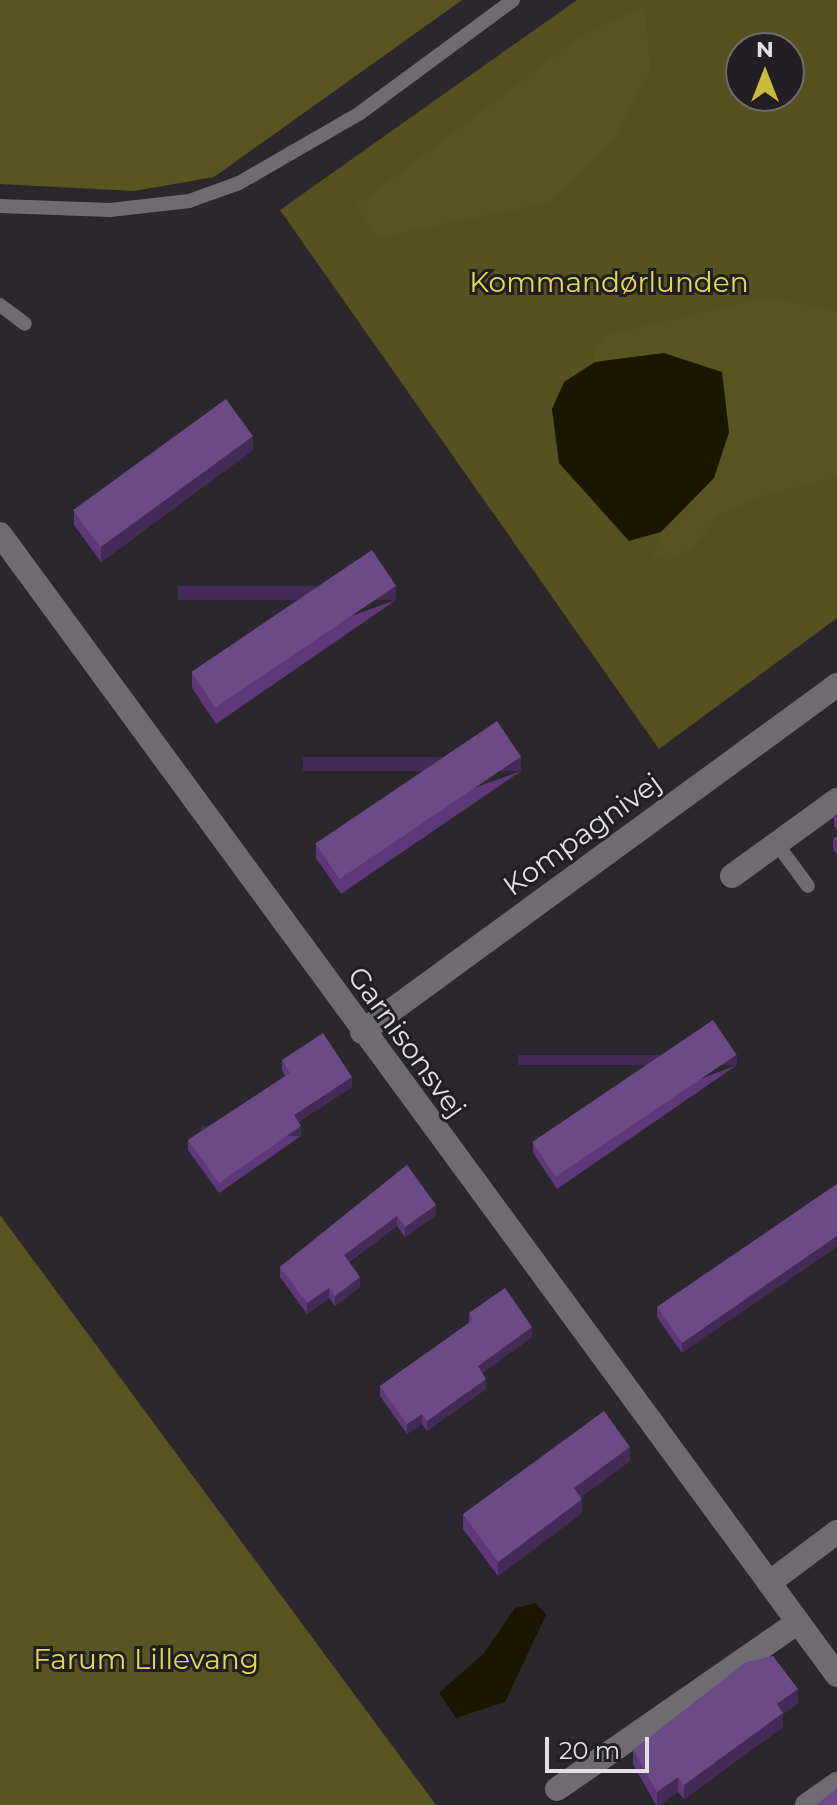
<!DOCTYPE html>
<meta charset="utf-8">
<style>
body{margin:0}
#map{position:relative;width:837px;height:1805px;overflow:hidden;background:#2b282d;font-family:Montserrat,sans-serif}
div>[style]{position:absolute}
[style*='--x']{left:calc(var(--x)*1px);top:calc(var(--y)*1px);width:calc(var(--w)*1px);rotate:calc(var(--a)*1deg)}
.green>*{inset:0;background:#56511f}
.forest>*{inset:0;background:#5a5520}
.water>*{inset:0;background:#1a1700}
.service>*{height:14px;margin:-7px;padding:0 7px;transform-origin:7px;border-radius:7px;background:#6e6c71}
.minor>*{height:24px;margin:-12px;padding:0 12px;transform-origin:12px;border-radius:12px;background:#6e6c71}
.wall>*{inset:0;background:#5e387a}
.shaded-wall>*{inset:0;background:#442a56;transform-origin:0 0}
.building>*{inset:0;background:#6c4a85;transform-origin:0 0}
span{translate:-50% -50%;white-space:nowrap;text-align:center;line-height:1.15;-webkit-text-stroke:6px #211f23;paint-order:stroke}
.park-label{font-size:28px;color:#e4d751}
.street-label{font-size:28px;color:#e1dfe2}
.north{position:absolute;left:725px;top:32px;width:80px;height:80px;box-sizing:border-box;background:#211f23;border:2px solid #6e6c6f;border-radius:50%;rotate:0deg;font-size:22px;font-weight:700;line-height:32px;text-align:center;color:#e1dfe2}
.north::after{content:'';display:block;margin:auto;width:28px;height:36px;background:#c7bb3c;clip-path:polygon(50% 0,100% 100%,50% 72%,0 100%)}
.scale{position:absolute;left:545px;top:1737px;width:104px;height:36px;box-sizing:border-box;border:4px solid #e1dfe2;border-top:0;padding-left:10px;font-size:24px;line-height:28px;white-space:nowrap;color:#e1dfe2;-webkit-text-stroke:6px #211f23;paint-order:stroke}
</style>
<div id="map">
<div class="green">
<div style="clip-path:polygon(evenodd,577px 0,837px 0,837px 618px,659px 749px,280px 210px,577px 0,741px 48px,789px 48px,789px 96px,741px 96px,741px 48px)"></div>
</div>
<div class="forest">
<div style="clip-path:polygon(0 0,462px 0,214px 177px,134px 191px,0 184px)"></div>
<div style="clip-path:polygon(644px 6px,651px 69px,614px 140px,548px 203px,376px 238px,356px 206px,579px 37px)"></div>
<div style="clip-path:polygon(767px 297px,837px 311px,837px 477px,758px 497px,718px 516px,693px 548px,666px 560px,653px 556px,661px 532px,714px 478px,664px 353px,595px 362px,592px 348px,606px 335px)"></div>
<div style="clip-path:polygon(0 1215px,436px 1805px,0 1805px)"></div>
</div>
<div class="water">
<div style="clip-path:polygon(664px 353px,722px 372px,729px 432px,714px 478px,661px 532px,629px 541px,559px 463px,552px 409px,564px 382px,595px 362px)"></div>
<div style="clip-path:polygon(536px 1603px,546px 1615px,505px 1702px,456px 1718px,439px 1693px,484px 1653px,515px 1608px)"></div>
</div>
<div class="service">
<div style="--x:0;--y:206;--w:110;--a:2.1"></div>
<div style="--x:110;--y:210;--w:80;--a:-6.5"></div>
<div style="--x:189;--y:201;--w:53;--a:-19.8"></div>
<div style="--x:239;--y:183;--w:140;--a:-30"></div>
<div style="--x:360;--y:113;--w:190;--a:-36.4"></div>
<div style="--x:0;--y:305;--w:31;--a:37"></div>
<div style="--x:777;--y:844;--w:52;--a:53.6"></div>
</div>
<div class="minor">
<div style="--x:0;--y:534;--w:1415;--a:53.74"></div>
<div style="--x:732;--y:876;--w:130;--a:-35.9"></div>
<div style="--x:362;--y:1032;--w:588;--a:-36.15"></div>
<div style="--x:769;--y:1583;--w:85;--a:-36.9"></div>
<div style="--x:557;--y:1789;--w:293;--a:-34.7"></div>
<div style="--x:807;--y:1805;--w:37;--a:-35"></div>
</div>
<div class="wall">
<div style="clip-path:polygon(253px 450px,101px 562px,74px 525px,74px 511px)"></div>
<div style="clip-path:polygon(396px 600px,216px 724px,192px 688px,192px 673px)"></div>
<div style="clip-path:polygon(521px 771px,341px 894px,316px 858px,316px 844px)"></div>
<div style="clip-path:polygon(837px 814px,837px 830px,834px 826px,834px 816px)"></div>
<div style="clip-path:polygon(837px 836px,837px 855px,833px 849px,833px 839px)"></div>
<div style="clip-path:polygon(282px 1060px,352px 1087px,298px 1122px,301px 1136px,219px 1193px,188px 1150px,188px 1140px,285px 1076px,282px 1070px)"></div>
<div style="clip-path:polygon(737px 1065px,557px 1189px,533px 1153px,533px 1143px)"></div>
<div style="clip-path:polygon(407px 1165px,436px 1215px,405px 1237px,397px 1226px,349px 1262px,360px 1287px,335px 1306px,329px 1298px,307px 1314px,280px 1277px,280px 1267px)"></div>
<div style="clip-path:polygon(837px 1184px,682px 1353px,657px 1317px,657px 1307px)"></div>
<div style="clip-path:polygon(469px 1313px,532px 1337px,482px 1373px,486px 1389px,427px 1431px,422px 1424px,407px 1434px,380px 1396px,380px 1386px,469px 1323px)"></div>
<div style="clip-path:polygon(630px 1461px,581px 1497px,582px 1513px,498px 1576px,463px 1529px,463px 1514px)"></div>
<div style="clip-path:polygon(798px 1703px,783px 1714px,783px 1727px,684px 1799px,678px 1792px,660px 1805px,656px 1805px,633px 1764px,633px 1750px)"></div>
</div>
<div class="shaded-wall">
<div style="clip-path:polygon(253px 436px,253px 450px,101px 562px,101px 547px)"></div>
<div style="left:396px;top:586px;width:14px;height:218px;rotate:90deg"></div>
<div style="left:521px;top:757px;width:14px;height:218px;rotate:90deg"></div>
<div style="left:737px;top:1055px;width:10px;height:219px;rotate:90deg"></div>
<div style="clip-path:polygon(352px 1077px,352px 1087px,294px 1125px,294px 1115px)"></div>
<div style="left:301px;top:1126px;width:10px;height:100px;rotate:90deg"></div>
<div style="clip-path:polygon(436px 1205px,436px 1215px,405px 1237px,405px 1227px)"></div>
<div style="clip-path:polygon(397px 1216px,397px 1226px,344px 1265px,344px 1255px)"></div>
<div style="clip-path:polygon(837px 1236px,837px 1247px,682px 1353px,682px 1343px)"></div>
<div style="clip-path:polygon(360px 1277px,360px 1287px,335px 1306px,335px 1296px)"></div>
<div style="clip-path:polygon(329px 1288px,329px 1298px,307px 1314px,307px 1303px)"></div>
<div style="clip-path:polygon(532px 1327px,532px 1337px,478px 1376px,478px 1366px)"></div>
<div style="clip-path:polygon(486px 1379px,486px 1389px,427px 1431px,427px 1421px)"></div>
<div style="clip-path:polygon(422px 1414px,422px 1424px,407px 1434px,407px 1424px)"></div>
<div style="clip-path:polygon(630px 1447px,630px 1461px,574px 1502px,574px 1488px)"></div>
<div style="clip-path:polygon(582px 1499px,582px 1513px,498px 1576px,498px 1562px)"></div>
<div style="clip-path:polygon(798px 1689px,798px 1703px,783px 1714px,783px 1727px,684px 1799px,684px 1785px,777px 1704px)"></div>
<div style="clip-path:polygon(678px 1777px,678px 1792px,660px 1805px,657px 1805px,657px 1792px)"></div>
</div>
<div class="building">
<div style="left:226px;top:399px;width:46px;height:189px;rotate:54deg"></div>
<div style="left:372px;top:550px;width:43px;height:218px;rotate:56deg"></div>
<div style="left:497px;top:721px;width:43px;height:219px;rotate:56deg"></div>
<div style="left:713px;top:1020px;width:42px;height:218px;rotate:56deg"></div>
<div style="clip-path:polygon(323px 1033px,352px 1077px,294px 1115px,301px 1126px,219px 1183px,188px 1140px,290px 1073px,282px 1060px)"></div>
<div style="clip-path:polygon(407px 1165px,436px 1205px,405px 1227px,397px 1216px,344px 1255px,360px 1277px,335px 1296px,329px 1288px,307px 1303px,280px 1267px)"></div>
<div style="clip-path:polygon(837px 1184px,837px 1236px,682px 1343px,657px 1307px)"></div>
<div style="clip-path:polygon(505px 1288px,532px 1327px,478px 1366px,486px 1379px,427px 1421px,422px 1414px,407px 1424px,380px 1386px,473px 1320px,469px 1313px)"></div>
<div style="clip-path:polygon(604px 1411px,630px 1447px,574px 1488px,582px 1499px,498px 1562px,463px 1514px)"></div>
<div style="clip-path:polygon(773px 1656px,798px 1689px,777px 1704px,783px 1713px,684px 1785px,678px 1777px,657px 1792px,633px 1750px,746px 1662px)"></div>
<div style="clip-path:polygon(837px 1788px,837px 1805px,816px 1805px)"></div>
</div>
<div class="park-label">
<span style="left:609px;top:282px">Kommandørlunden</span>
<span style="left:146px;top:1659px">Farum Lillevang</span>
</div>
<div class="street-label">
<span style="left:582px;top:834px;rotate:-36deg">Kompagnivej</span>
<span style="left:407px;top:1042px;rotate:54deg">Garnisonsvej</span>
</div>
<div class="north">N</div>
<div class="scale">20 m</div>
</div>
